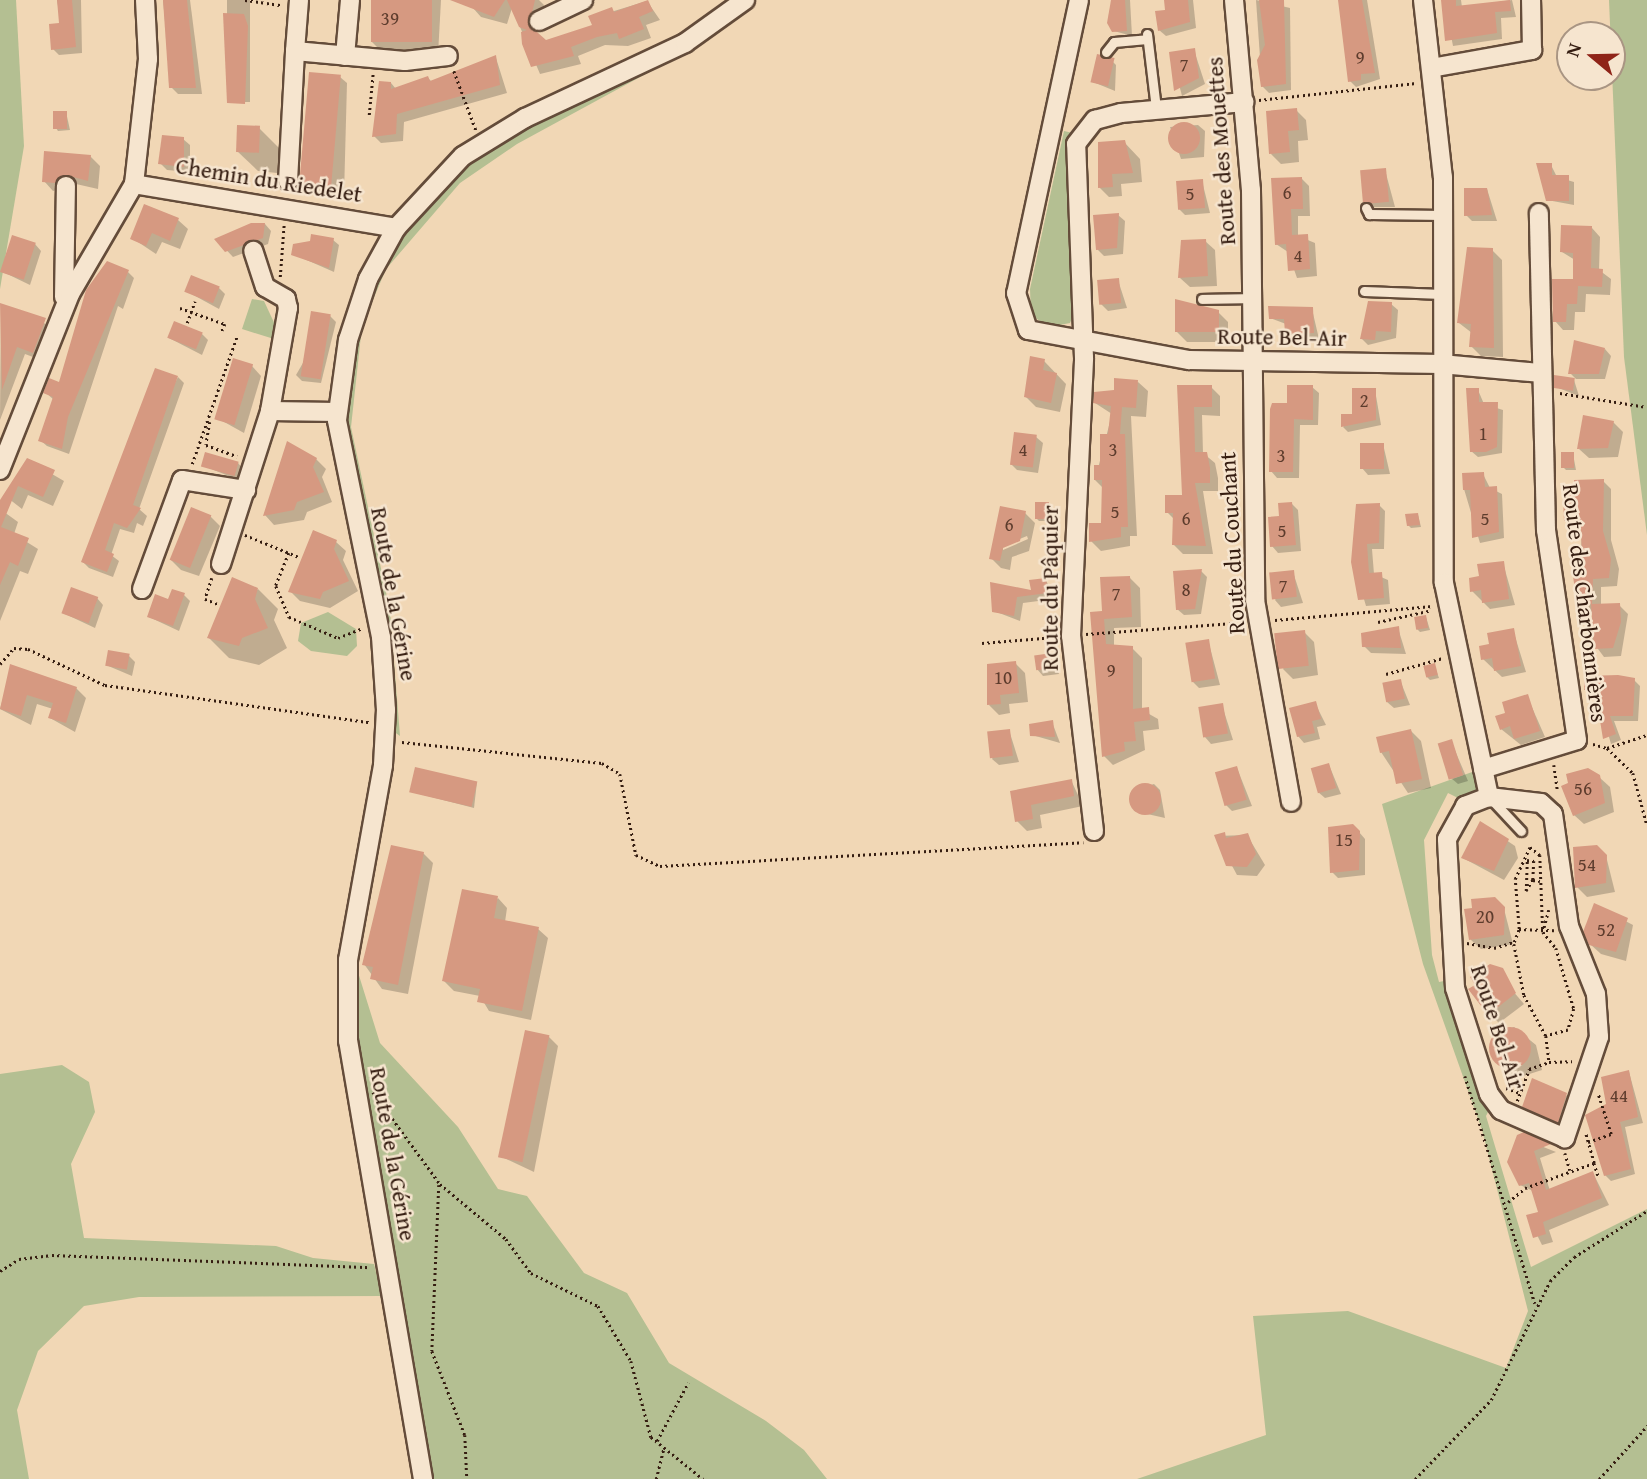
<!DOCTYPE html>
<meta charset="utf-8">
<style>
body{margin:0}
#map{position:relative;width:1647px;height:1479px;overflow:hidden;background:#f1d7b5;font-family:"Gentium Book Plus",serif}
div>[style]{position:absolute}
[style*='--x']{left:calc(var(--x)*1px);top:calc(var(--y)*1px);width:calc(var(--w)*1px);rotate:calc(var(--a)*1deg)}
.green>*{inset:0;background:#b4bf92}
.shadow>*{inset:0;background:#0003;transform-origin:0 0}
.building>*{inset:0;background:#d69981;transform-origin:0 0}
.round{border-radius:50%}
.path>*{height:2.5px;margin-top:-1.25px;transform-origin:0;background:repeating-linear-gradient(90deg,#351d11 0 2px,transparent 0 5.5px)}
.roads{filter:drop-shadow(2px 0 #644c3a) drop-shadow(-2px 0 #644c3a) drop-shadow(0 2px #644c3a) drop-shadow(0 -2px #644c3a)}
.lane>*{height:9px;margin:-4.5px;padding:0 4.5px;transform-origin:4.5px;border-radius:4.5px;background:#f6e5cf}
.street>*{height:18px;margin:-9px;padding:0 9px;transform-origin:9px;border-radius:9px;background:#f6e5cf}
span{translate:-50% -50%;white-space:nowrap;text-align:center;line-height:1.15;-webkit-text-stroke:5px #f6e5cf;paint-order:stroke}
.number-label{font-size:19px;color:#5d3c2d}
.number-label span{-webkit-text-stroke-width:0}
.street-label{font-size:23px;color:#351d11}
.north{position:absolute;left:1556px;top:21px;width:70px;height:70px;box-sizing:border-box;background:#f6e5cf;border:2px solid #a99583;border-radius:50%;rotate:289deg;font-size:19px;font-weight:700;line-height:28px;text-align:center;color:#351d11}
.north::after{content:'';display:block;margin:auto;width:24px;height:32px;background:#8f2418;clip-path:polygon(50% 0,100% 100%,50% 72%,0 100%)}
</style>
<div id="map">
<div class="green">
<div style="clip-path:polygon(0 0,16px 0,24px 146px,0 289px)"></div>
<div style="clip-path:polygon(1609px 0,1647px 0,1647px 535px,1624px 357px)"></div>
<div style="clip-path:polygon(710px 39px,517px 144px,460px 183px,386px 269px,362px 326px,351px 427px,390px 611px,400px 736px,393px 731px,343px 405px,358px 325px,381px 267px,451px 175px,483px 150px)"></div>
<div style="clip-path:polygon(1064px 131px,1073px 133px,1066px 162px,1075px 311px,1070px 323px,1049px 327px,1031px 315px,1030px 289px)"></div>
<div style="clip-path:polygon(252px 299px,264px 301px,277px 329px,274px 339px,242px 329px)"></div>
<div style="clip-path:polygon(328px 612px,356px 629px,357px 646px,347px 656px,311px 651px,298px 641px,301px 623px)"></div>
<div style="clip-path:polygon(1475px 771px,1479px 789px,1458px 798px,1448px 793px,1424px 840px,1432px 955px,1439px 982px,1449px 980px,1491px 1106px,1486px 1116px,1531px 1267px,1647px 1209px,1647px 1479px,1137px 1479px,1266px 1435px,1253px 1316px,1348px 1311px,1506px 1368px,1528px 1311px,1482px 1130px,1423px 964px,1382px 804px)"></div>
<div style="clip-path:polygon(352px 953px,380px 1043px,458px 1127px,498px 1189px,527px 1196px,584px 1273px,627px 1293px,669px 1363px,766px 1421px,804px 1450px,827px 1479px,430px 1479px,354px 1041px)"></div>
<div style="clip-path:polygon(62px 1065px,89px 1082px,95px 1112px,71px 1164px,84px 1238px,276px 1246px,313px 1258px,374px 1264px,382px 1296px,139px 1297px,84px 1306px,38px 1351px,17px 1410px,29px 1479px,0 1479px,0 1074px)"></div>
</div>
<div class="shadow">
<div style="clip-path:polygon(57px 0,81px 0,82px 53px,59px 55px,53px 49px,61px 24px)"></div>
<div style="clip-path:polygon(163px 0,190px 0,202px 94px,178px 94px,171px 87px)"></div>
<div style="left:227px;top:0;width:23px;height:102px"></div>
<div style="clip-path:polygon(374px 0,441px 0,438px 55px,380px 50px,371px 41px)"></div>
<div style="clip-path:polygon(476px 0,539px 0,544px 5px,536px 34px,546px 42px,594px 26px,591px 18px,647px 1px,660px 20px,646px 25px,651px 38px,628px 46px,605px 45px,578px 56px,581px 64px,540px 74px,512px 8px,507px 24px,481px 17px,473px 8px)"></div>
<div style="clip-path:polygon(1113px 0,1130px 0,1132px 36px,1114px 31px)"></div>
<div style="clip-path:polygon(1168px 0,1193px 0,1196px 28px,1166px 36px,1159px 30px)"></div>
<div style="clip-path:polygon(1256px 0,1290px 8px,1291px 90px,1269px 93px,1262px 86px)"></div>
<div style="clip-path:polygon(1340px 0,1367px 0,1380px 79px,1356px 87px,1350px 81px)"></div>
<div style="clip-path:polygon(1444px 0,1461px 0,1462px 7px,1512px 0,1516px 17px,1501px 18px,1502px 39px,1453px 46px)"></div>
<div style="clip-path:polygon(1194px 50px,1205px 84px,1182px 96px,1171px 53px)"></div>
<div style="clip-path:polygon(496px 58px,507px 93px,404px 122px,403px 141px,381px 143px,374px 136px,391px 83px,396px 89px,428px 78px,432px 82px)"></div>
<div style="clip-path:polygon(1110px 59px,1116px 65px,1115px 91px,1093px 82px)"></div>
<div style="clip-path:polygon(340px 77px,347px 83px,344px 195px,315px 193px,308px 187px)"></div>
<div style="clip-path:polygon(1296px 110px,1306px 120px,1308px 140px,1298px 141px,1299px 162px,1281px 164px,1271px 154px)"></div>
<div style="clip-path:polygon(66px 112px,70px 130px,58px 131px,56px 128px)"></div>
<div style="clip-path:polygon(1198px 125px,1205px 131px,1204px 157px,1181px 159px,1170px 127px)"></div>
<div style="clip-path:polygon(259px 128px,279px 148px,277px 173px,258px 171px,237px 151px)"></div>
<div style="clip-path:polygon(183px 139px,190px 145px,190px 172px,167px 170px,160px 163px)"></div>
<div style="clip-path:polygon(1124px 142px,1140px 159px,1142px 182px,1121px 184px,1122px 196px,1109px 197px,1099px 187px)"></div>
<div style="clip-path:polygon(90px 156px,100px 166px,98px 189px,76px 184px,53px 191px,44px 181px)"></div>
<div style="clip-path:polygon(1538px 165px,1551px 165px,1557px 177px,1574px 182px,1574px 205px,1547px 200px)"></div>
<div style="clip-path:polygon(1385px 170px,1395px 207px,1372px 207px,1365px 201px)"></div>
<div style="clip-path:polygon(1301px 178px,1309px 186px,1310px 216px,1298px 216px,1298px 236px,1315px 243px,1317px 276px,1297px 278px,1288px 252px,1276px 244px)"></div>
<div style="clip-path:polygon(1202px 181px,1210px 213px,1185px 215px,1179px 209px)"></div>
<div style="clip-path:polygon(1487px 189px,1497px 221px,1472px 221px,1466px 215px)"></div>
<div style="clip-path:polygon(1118px 215px,1125px 221px,1123px 254px,1104px 256px,1097px 249px)"></div>
<div style="clip-path:polygon(178px 220px,188px 229px,180px 249px,162px 242px,156px 254px,132px 238px)"></div>
<div style="clip-path:polygon(265px 224px,271px 231px,268px 244px,233px 257px,217px 240px)"></div>
<div style="clip-path:polygon(1592px 228px,1600px 237px,1599px 270px,1611px 279px,1610px 295px,1586px 294px,1585px 312px,1575px 312px,1574px 330px,1563px 330px,1555px 321px,1574px 281px,1575px 260px,1562px 252px)"></div>
<div style="clip-path:polygon(333px 240px,339px 245px,334px 272px,293px 254px)"></div>
<div style="clip-path:polygon(1205px 241px,1215px 250px,1217px 286px,1190px 287px,1180px 278px)"></div>
<div style="clip-path:polygon(35px 244px,41px 251px,30px 285px,1px 271px)"></div>
<div style="clip-path:polygon(1492px 250px,1502px 260px,1503px 357px,1481px 356px,1471px 346px,1472px 333px,1459px 323px)"></div>
<div style="clip-path:polygon(128px 272px,134px 278px,123px 309px,118px 306px,69px 454px,47px 446px,40px 440px,54px 400px,45px 392px,59px 384px)"></div>
<div style="clip-path:polygon(1118px 280px,1127px 308px,1108px 311px,1101px 304px)"></div>
<div style="clip-path:polygon(219px 288px,225px 294px,219px 309px,186px 291px)"></div>
<div style="clip-path:polygon(1391px 304px,1398px 310px,1396px 338px,1368px 345px,1362px 339px)"></div>
<div style="clip-path:polygon(1px 305px,53px 327px,41px 360px,25px 354px,0 420px)"></div>
<div style="clip-path:polygon(1312px 309px,1319px 339px,1293px 340px,1286px 324px,1270px 318px)"></div>
<div style="clip-path:polygon(1218px 312px,1228px 322px,1228px 342px,1187px 342px,1177px 332px)"></div>
<div style="clip-path:polygon(330px 316px,336px 322px,321px 383px,302px 381px,296px 375px)"></div>
<div style="clip-path:polygon(202px 334px,208px 340px,202px 355px,169px 338px)"></div>
<div style="clip-path:polygon(1605px 349px,1611px 356px,1605px 379px,1576px 379px,1570px 373px)"></div>
<div style="clip-path:polygon(1044px 361px,1066px 384px,1060px 412px,1036px 407px,1026px 397px)"></div>
<div style="clip-path:polygon(252px 366px,261px 376px,244px 433px,217px 418px)"></div>
<div style="clip-path:polygon(178px 377px,184px 383px,139px 509px,147px 516px,143px 526px,137px 523px,134px 533px,120px 529px,111px 555px,119px 561px,113px 577px,89px 568px,83px 562px)"></div>
<div style="clip-path:polygon(1574px 380px,1579px 396px,1556px 387px)"></div>
<div style="clip-path:polygon(1138px 382px,1148px 391px,1146px 417px,1131px 416px,1137px 536px,1130px 536px,1130px 546px,1101px 551px,1091px 541px,1103px 525px,1103px 488px,1095px 480px,1112px 414px,1095px 403px)"></div>
<div style="clip-path:polygon(1179px 386px,1211px 387px,1220px 396px,1220px 416px,1202px 415px,1203px 453px,1215px 463px,1218px 478px,1218px 491px,1203px 491px,1213px 554px,1183px 554px,1174px 545px,1174px 519px,1167px 512px,1184px 497px)"></div>
<div style="clip-path:polygon(1312px 387px,1319px 393px,1318px 425px,1300px 425px,1299px 478px,1277px 478px,1271px 471px,1289px 405px)"></div>
<div style="clip-path:polygon(1375px 390px,1381px 425px,1348px 432px,1343px 427px)"></div>
<div style="clip-path:polygon(1478px 390px,1484px 404px,1503px 410px,1502px 453px,1478px 457px,1471px 451px)"></div>
<div style="clip-path:polygon(1613px 422px,1623px 432px,1618px 457px,1589px 458px,1579px 449px)"></div>
<div style="clip-path:polygon(1036px 437px,1043px 443px,1038px 473px,1017px 470px,1011px 464px)"></div>
<div style="clip-path:polygon(1383px 444px,1390px 474px,1368px 475px,1362px 468px)"></div>
<div style="clip-path:polygon(1573px 454px,1576px 470px,1566px 470px,1563px 467px)"></div>
<div style="clip-path:polygon(316px 459px,326px 469px,322px 477px,332px 502px,307px 512px,304px 520px,274px 525px,265px 515px)"></div>
<div style="clip-path:polygon(28px 460px,64px 481px,53px 506px,28px 495px,22px 509px,4px 495px)"></div>
<div style="clip-path:polygon(238px 463px,244px 470px,241px 481px,204px 466px)"></div>
<div style="clip-path:polygon(1483px 474px,1490px 488px,1502px 494px,1504px 538px,1480px 543px,1464px 489px)"></div>
<div style="clip-path:polygon(1603px 481px,1611px 489px,1611px 540px,1619px 569px,1617px 586px,1601px 587px,1601px 606px,1619px 605px,1628px 614px,1621px 656px,1604px 657px,1592px 641px,1593px 613px,1579px 604px,1582px 528px,1566px 520px)"></div>
<div style="clip-path:polygon(1048px 504px,1051px 521px,1039px 521px,1037px 519px)"></div>
<div style="clip-path:polygon(1292px 504px,1298px 510px,1301px 551px,1278px 553px,1272px 546px)"></div>
<div style="clip-path:polygon(1379px 505px,1385px 511px,1384px 549px,1372px 549px,1374px 574px,1388px 580px,1390px 604px,1366px 606px,1353px 562px)"></div>
<div style="clip-path:polygon(0 509px,18px 522px,14px 534px,38px 549px,28px 574px,20px 571px,0 621px)"></div>
<div style="clip-path:polygon(evenodd,1025px 513px,1035px 523px,1029px 551px,1012px 557px,1010px 570px,1001px 568px,991px 558px,1025px 513px,1027px 536px,1028px 539px,1003px 550px,1003px 546px,1027px 536px)"></div>
<div style="clip-path:polygon(1418px 515px,1421px 527px,1411px 528px,1408px 525px)"></div>
<div style="clip-path:polygon(210px 516px,220px 526px,199px 576px,181px 570px,171px 560px)"></div>
<div style="clip-path:polygon(336px 542px,346px 551px,343px 560px,358px 591px,330px 608px,300px 601px,290px 591px)"></div>
<div style="clip-path:polygon(1503px 563px,1515px 605px,1490px 609px,1472px 591px)"></div>
<div style="clip-path:polygon(1201px 571px,1207px 577px,1201px 614px,1184px 615px,1177px 609px)"></div>
<div style="clip-path:polygon(1293px 572px,1303px 603px,1281px 607px,1275px 600px)"></div>
<div style="clip-path:polygon(1130px 578px,1140px 588px,1141px 627px,1114px 628px,1114px 646px,1132px 648px,1142px 658px,1142px 710px,1158px 719px,1159px 729px,1143px 731px,1145px 750px,1113px 765px,1104px 756px,1104px 613px)"></div>
<div style="clip-path:polygon(1046px 580px,1054px 599px,1023px 603px,1020px 621px,994px 611px,992px 584px,1033px 592px)"></div>
<div style="clip-path:polygon(258px 589px,278px 609px,274px 620px,287px 648px,259px 665px,229px 658px,209px 638px)"></div>
<div style="clip-path:polygon(184px 595px,190px 601px,179px 631px,149px 617px)"></div>
<div style="clip-path:polygon(97px 598px,103px 605px,95px 628px,63px 613px)"></div>
<div style="clip-path:polygon(1426px 617px,1430px 630px,1420px 632px,1417px 629px)"></div>
<div style="clip-path:polygon(1398px 628px,1406px 654px,1371px 653px,1364px 646px)"></div>
<div style="clip-path:polygon(1513px 630px,1526px 672px,1502px 677px,1483px 659px)"></div>
<div style="clip-path:polygon(1304px 632px,1314px 642px,1318px 675px,1293px 679px,1283px 669px)"></div>
<div style="clip-path:polygon(1208px 640px,1220px 685px,1199px 688px,1193px 682px)"></div>
<div style="clip-path:polygon(1052px 655px,1059px 674px,1043px 676px,1037px 669px)"></div>
<div style="clip-path:polygon(129px 656px,135px 662px,132px 676px,106px 665px)"></div>
<div style="clip-path:polygon(1015px 663px,1025px 673px,1028px 702px,1009px 704px,1010px 713px,999px 715px,989px 705px)"></div>
<div style="clip-path:polygon(1434px 665px,1439px 678px,1430px 680px,1427px 677px)"></div>
<div style="clip-path:polygon(12px 666px,76px 688px,86px 698px,75px 732px,50px 718px,53px 709px,37px 704px,31px 725px,0 709px)"></div>
<div style="clip-path:polygon(1400px 680px,1410px 705px,1394px 708px,1387px 702px)"></div>
<div style="clip-path:polygon(1634px 680px,1640px 686px,1638px 721px,1614px 721px,1621px 740px,1611px 744px,1597px 695px,1586px 689px)"></div>
<div style="clip-path:polygon(1527px 696px,1545px 737px,1521px 745px,1501px 729px)"></div>
<div style="clip-path:polygon(1315px 703px,1326px 725px,1317px 727px,1320px 739px,1304px 743px,1298px 736px)"></div>
<div style="clip-path:polygon(1222px 705px,1233px 740px,1211px 744px,1205px 737px)"></div>
<div style="clip-path:polygon(1052px 722px,1060px 743px,1032px 735px)"></div>
<div style="clip-path:polygon(1009px 730px,1019px 762px,999px 765px,992px 759px)"></div>
<div style="clip-path:polygon(1411px 731px,1421px 741px,1431px 788px,1408px 793px,1381px 752px)"></div>
<div style="clip-path:polygon(1451px 741px,1468px 781px,1458px 784px,1451px 778px)"></div>
<div style="clip-path:polygon(1329px 765px,1341px 794px,1325px 798px,1318px 792px)"></div>
<div style="clip-path:polygon(1237px 768px,1252px 806px,1232px 811px,1226px 805px)"></div>
<div style="clip-path:polygon(1599px 777px,1610px 787px,1614px 812px,1584px 824px,1574px 815px)"></div>
<div style="clip-path:polygon(1071px 780px,1083px 806px,1040px 815px,1042px 828px,1027px 831px,1017px 821px,1012px 792px)"></div>
<div style="clip-path:polygon(477px 782px,474px 808px,412px 792px)"></div>
<div style="clip-path:polygon(1154px 784px,1160px 790px,1165px 818px,1134px 811px,1131px 791px)"></div>
<div style="clip-path:polygon(1481px 823px,1515px 846px,1518px 858px,1504px 880px,1463px 858px)"></div>
<div style="clip-path:polygon(1359px 832px,1365px 839px,1365px 875px,1338px 878px,1332px 872px)"></div>
<div style="clip-path:polygon(1247px 835px,1265px 865px,1257px 876px,1237px 875px,1216px 836px)"></div>
<div style="clip-path:polygon(423px 853px,433px 863px,408px 994px,382px 989px,364px 964px)"></div>
<div style="clip-path:polygon(1606px 856px,1615px 892px,1587px 897px,1577px 887px)"></div>
<div style="clip-path:polygon(498px 898px,507px 908px,505px 922px,538px 929px,548px 938px,531px 1020px,489px 1011px,480px 996px,454px 991px,444px 981px)"></div>
<div style="clip-path:polygon(1595px 905px,1633px 925px,1626px 961px,1601px 954px,1590px 944px)"></div>
<div style="clip-path:polygon(1473px 909px,1504px 909px,1513px 944px,1481px 949px,1471px 940px)"></div>
<div style="clip-path:polygon(1500px 976px,1524px 1004px,1499px 1023px,1489px 1013px)"></div>
<div style="clip-path:polygon(1514px 1027px,1536px 1045px,1542px 1070px,1511px 1080px,1490px 1045px,1497px 1043px,1494px 1034px)"></div>
<div style="clip-path:polygon(548px 1036px,558px 1046px,534px 1172px,504px 1158px)"></div>
<div style="clip-path:polygon(1629px 1072px,1643px 1123px,1625px 1127px,1635px 1174px,1611px 1181px,1605px 1175px,1608px 1105px)"></div>
<div style="clip-path:polygon(1566px 1095px,1576px 1105px,1569px 1129px,1524px 1106px)"></div>
<div style="clip-path:polygon(1518px 1137px,1556px 1152px,1540px 1158px,1550px 1191px,1593px 1173px,1609px 1205px,1549px 1230px,1553px 1242px,1542px 1245px,1528px 1217px,1540px 1213px,1533px 1191px,1520px 1185px)"></div>
</div>
<div class="building">
<div style="clip-path:polygon(57px 0,72px 0,76px 47px,51px 50px,49px 24px,59px 23px)"></div>
<div style="clip-path:polygon(163px 0,187px 0,196px 88px,169px 88px)"></div>
<div style="left:371px;top:0;width:61px;height:42px"></div>
<div style="clip-path:polygon(450px 0,505px 0,494px 17px)"></div>
<div style="clip-path:polygon(507px 0,535px 0,529px 25px,546px 40px,592px 25px,588px 16px,612px 7px,614px 12px,648px 0,653px 11px,639px 17px,644px 29px,619px 39px,617px 33px,597px 37px,571px 47px,574px 56px,531px 67px,522px 44px,521px 32px,527px 30px,519px 27px)"></div>
<div style="clip-path:polygon(1111px 0,1125px 0,1127px 31px,1112px 32px,1107px 23px)"></div>
<div style="clip-path:polygon(1164px 0,1188px 0,1190px 22px,1158px 31px,1155px 11px,1165px 10px)"></div>
<div style="clip-path:polygon(1259px 0,1284px 0,1286px 84px,1261px 87px,1257px 60px,1265px 45px)"></div>
<div style="clip-path:polygon(1338px 0,1362px 0,1375px 73px,1361px 74px,1361px 80px,1348px 82px)"></div>
<div style="clip-path:polygon(1441px 0,1456px 0,1456px 6px,1510px 0,1511px 11px,1495px 12px,1497px 33px,1445px 41px)"></div>
<div style="clip-path:polygon(223px 13px,244px 14px,248px 26px,245px 104px,227px 103px)"></div>
<div style="clip-path:polygon(1195px 48px,1199px 78px,1174px 91px,1169px 52px)"></div>
<div style="left:1097px;top:54px;width:18px;height:29px;rotate:13deg"></div>
<div style="clip-path:polygon(496px 55px,500px 85px,397px 114px,396px 134px,372px 137px,379px 81px,391px 82px,391px 89px,428px 76px,430px 81px)"></div>
<div style="left:309px;top:72px;width:32px;height:115px;rotate:5deg"></div>
<div style="clip-path:polygon(1297px 108px,1299px 130px,1288px 131px,1290px 152px,1269px 154px,1266px 111px)"></div>
<div style="left:53px;top:111px;width:14px;height:18px"></div>
<div class="round" style="left:1168px;top:122px;width:32px;height:32px"></div>
<div style="left:237px;top:125px;width:23px;height:27px;rotate:2deg"></div>
<div style="clip-path:polygon(162px 135px,184px 137px,184px 167px,158px 164px)"></div>
<div style="clip-path:polygon(1125px 140px,1133px 173px,1112px 174px,1113px 187px,1098px 188px,1098px 142px)"></div>
<div style="clip-path:polygon(44px 151px,91px 155px,88px 181px,66px 175px,55px 183px,42px 182px)"></div>
<div style="clip-path:polygon(1536px 163px,1552px 163px,1552px 175px,1569px 175px,1569px 201px,1546px 201px)"></div>
<div style="left:1386px;top:168px;width:34px;height:26px;rotate:85deg"></div>
<div style="clip-path:polygon(1302px 177px,1303px 209px,1291px 209px,1292px 235px,1308px 234px,1310px 269px,1288px 271px,1286px 244px,1275px 245px,1271px 178px)"></div>
<div style="left:1203px;top:179px;width:29px;height:27px;rotate:86deg"></div>
<div style="clip-path:polygon(1464px 188px,1487px 188px,1492px 215px,1464px 216px)"></div>
<div style="clip-path:polygon(144px 204px,179px 218px,170px 241px,152px 233px,146px 246px,130px 239px)"></div>
<div style="clip-path:polygon(1119px 213px,1117px 248px,1096px 250px,1093px 215px)"></div>
<div style="clip-path:polygon(251px 223px,265px 223px,263px 238px,225px 252px,214px 239px)"></div>
<div style="clip-path:polygon(1561px 225px,1592px 226px,1591px 268px,1603px 269px,1602px 287px,1578px 286px,1577px 304px,1567px 304px,1566px 322px,1553px 322px,1552px 279px,1573px 279px,1573px 253px,1560px 252px)"></div>
<div style="clip-path:polygon(311px 234px,334px 238px,329px 268px,291px 255px,293px 244px,310px 241px)"></div>
<div style="left:12px;top:235px;width:25px;height:39px;rotate:18deg"></div>
<div style="clip-path:polygon(1206px 239px,1208px 276px,1178px 278px,1181px 240px)"></div>
<div style="clip-path:polygon(1467px 247px,1493px 248px,1494px 348px,1469px 347px,1471px 324px,1457px 323px)"></div>
<div style="clip-path:polygon(107px 261px,129px 270px,68px 417px,62px 449px,38px 441px,53px 397px,43px 393px,49px 378px,59px 382px,86px 290px)"></div>
<div style="left:191px;top:275px;width:31px;height:18px;rotate:22deg"></div>
<div style="left:1119px;top:278px;width:25px;height:22px;rotate:85deg"></div>
<div style="clip-path:polygon(1175px 299px,1219px 310px,1219px 332px,1175px 332px)"></div>
<div style="clip-path:polygon(1368px 301px,1392px 302px,1391px 332px,1376px 331px,1375px 340px,1360px 339px)"></div>
<div style="clip-path:polygon(0 303px,46px 318px,33px 353px,17px 347px,2px 390px)"></div>
<div style="clip-path:polygon(1268px 306px,1313px 307px,1314px 333px,1285px 334px,1284px 319px,1269px 319px)"></div>
<div style="left:311px;top:311px;width:20px;height:66px;rotate:9deg"></div>
<div style="left:174px;top:321px;width:31px;height:18px;rotate:22deg"></div>
<div style="clip-path:polygon(1574px 340px,1605px 348px,1599px 374px,1568px 374px)"></div>
<div style="clip-path:polygon(1030px 356px,1045px 359px,1043px 370px,1057px 373px,1051px 403px,1024px 397px)"></div>
<div style="left:233px;top:358px;width:21px;height:64px;rotate:17deg"></div>
<div style="clip-path:polygon(155px 368px,178px 376px,133px 505px,141px 508px,127px 528px,114px 523px,105px 550px,114px 554px,107px 572px,81px 562px)"></div>
<div style="left:1554px;top:375px;width:21px;height:13px;rotate:8deg"></div>
<div style="clip-path:polygon(1114px 378px,1138px 380px,1136px 408px,1122px 407px,1120px 434px,1125px 434px,1128px 527px,1121px 527px,1121px 537px,1089px 542px,1089px 523px,1101px 523px,1102px 480px,1094px 480px,1094px 465px,1100px 465px,1100px 434px,1108px 434px,1111px 406px,1093px 403px,1094px 392px,1114px 390px)"></div>
<div style="clip-path:polygon(1177px 385px,1212px 385px,1212px 407px,1194px 407px,1195px 452px,1207px 452px,1210px 468px,1210px 483px,1195px 483px,1206px 546px,1172px 545px,1173px 513px,1165px 513px,1165px 495px,1182px 495px)"></div>
<div style="clip-path:polygon(1287px 385px,1313px 385px,1313px 420px,1294px 419px,1293px 472px,1269px 472px,1270px 409px,1272px 403px,1287px 403px)"></div>
<div style="clip-path:polygon(1352px 388px,1376px 388px,1376px 420px,1341px 427px,1341px 414px,1352px 414px)"></div>
<div style="clip-path:polygon(1466px 388px,1479px 388px,1479px 402px,1498px 402px,1497px 447px,1486px 452px,1470px 452px)"></div>
<div style="clip-path:polygon(1583px 415px,1614px 421px,1608px 448px,1577px 449px)"></div>
<div style="left:1014px;top:432px;width:23px;height:33px;rotate:7deg"></div>
<div style="clip-path:polygon(287px 441px,317px 458px,313px 467px,324px 492px,297px 502px,294px 510px,263px 516px)"></div>
<div style="left:1360px;top:443px;width:24px;height:26px"></div>
<div style="left:205px;top:452px;width:35px;height:15px;rotate:16deg"></div>
<div style="left:1574px;top:452px;width:16px;height:13px;rotate:90deg"></div>
<div style="clip-path:polygon(27px 458px,55px 470px,43px 497px,18px 486px,1px 527px,29px 538px,18px 566px,10px 562px,0 585px,0 500px)"></div>
<div style="clip-path:polygon(1484px 472px,1485px 487px,1497px 486px,1499px 532px,1472px 538px,1470px 490px,1463px 490px,1462px 473px)"></div>
<div style="clip-path:polygon(1604px 479px,1603px 531px,1611px 559px,1609px 578px,1593px 579px,1592px 604px,1620px 603px,1621px 622px,1613px 648px,1594px 649px,1591px 604px,1577px 605px,1573px 576px,1574px 552px,1582px 551px,1580px 520px,1564px 521px,1563px 499px,1574px 492px,1574px 480px)"></div>
<div style="left:1049px;top:502px;width:17px;height:14px;rotate:90deg"></div>
<div style="clip-path:polygon(1292px 502px,1296px 545px,1270px 547px,1268px 517px,1279px 516px,1278px 503px)"></div>
<div style="clip-path:polygon(1380px 503px,1379px 543px,1367px 544px,1369px 573px,1382px 572px,1384px 598px,1358px 600px,1351px 562px,1356px 504px)"></div>
<div style="clip-path:polygon(1000px 506px,1026px 511px,1020px 541px,1003px 548px,1000px 561px,989px 559px)"></div>
<div style="left:191px;top:507px;width:22px;height:57px;rotate:22deg"></div>
<div style="clip-path:polygon(1418px 513px,1420px 525px,1407px 526px,1405px 514px)"></div>
<div style="clip-path:polygon(313px 530px,337px 540px,334px 549px,349px 581px,323px 592px,320px 599px,288px 592px)"></div>
<div style="clip-path:polygon(1504px 561px,1509px 599px,1482px 603px,1481px 590px,1470px 592px,1469px 578px,1479px 576px,1477px 564px)"></div>
<div style="clip-path:polygon(1202px 569px,1195px 609px,1176px 610px,1173px 571px)"></div>
<div style="left:1294px;top:570px;width:27px;height:25px;rotate:84deg"></div>
<div style="clip-path:polygon(1130px 576px,1132px 617px,1104px 619px,1106px 644px,1133px 646px,1133px 709px,1149px 707px,1150px 720px,1134px 722px,1136px 741px,1124px 742px,1125px 751px,1102px 757px,1090px 612px,1102px 611px,1100px 577px)"></div>
<div style="clip-path:polygon(232px 577px,258px 588px,255px 599px,268px 628px,242px 638px,239px 646px,207px 638px)"></div>
<div style="clip-path:polygon(1046px 578px,1048px 593px,1017px 597px,1014px 616px,992px 612px,990px 582px,1031px 590px,1029px 580px)"></div>
<div style="left:71px;top:587px;width:29px;height:28px;rotate:20deg"></div>
<div style="clip-path:polygon(172px 589px,185px 593px,173px 626px,147px 617px,155px 594px,168px 599px)"></div>
<div style="left:1426px;top:615px;width:13px;height:12px;rotate:81deg"></div>
<div style="clip-path:polygon(1399px 626px,1401px 648px,1362px 647px,1361px 633px)"></div>
<div style="clip-path:polygon(1514px 628px,1521px 666px,1494px 671px,1492px 658px,1481px 660px,1479px 646px,1489px 644px,1487px 633px)"></div>
<div style="left:1305px;top:630px;width:36px;height:31px;rotate:84deg"></div>
<div style="left:1209px;top:639px;width:40px;height:24px;rotate:81deg"></div>
<div style="left:108px;top:650px;width:22px;height:16px;rotate:10deg"></div>
<div style="left:1052px;top:653px;width:15px;height:18px;rotate:82deg"></div>
<div style="clip-path:polygon(1016px 661px,1019px 693px,1000px 695px,1001px 704px,987px 705px,987px 664px)"></div>
<div style="left:1435px;top:663px;width:12px;height:12px;rotate:76deg"></div>
<div style="clip-path:polygon(10px 664px,77px 687px,66px 723px,48px 718px,53px 703px,27px 695px,21px 716px,0 709px)"></div>
<div style="clip-path:polygon(1618px 675px,1635px 678px,1633px 716px,1610px 716px,1616px 734px,1603px 739px,1595px 690px,1584px 690px,1585px 676px)"></div>
<div style="left:1401px;top:679px;width:20px;height:19px;rotate:79deg"></div>
<div style="clip-path:polygon(1528px 694px,1540px 731px,1514px 739px,1510px 726px,1500px 730px,1495px 716px,1505px 713px,1502px 702px)"></div>
<div style="clip-path:polygon(1316px 701px,1321px 719px,1312px 721px,1315px 733px,1297px 737px,1289px 708px)"></div>
<div style="left:1223px;top:703px;width:31px;height:25px;rotate:81deg"></div>
<div style="clip-path:polygon(1053px 720px,1055px 737px,1030px 736px,1029px 724px)"></div>
<div style="left:1010px;top:729px;width:27px;height:23px;rotate:84deg"></div>
<div style="clip-path:polygon(1411px 729px,1422px 779px,1396px 784px,1389px 751px,1380px 753px,1376px 737px)"></div>
<div style="left:1452px;top:739px;width:38px;height:15px;rotate:73deg"></div>
<div style="left:1329px;top:763px;width:26px;height:19px;rotate:74deg"></div>
<div style="left:1237px;top:766px;width:35px;height:23px;rotate:74deg"></div>
<div style="left:415px;top:767px;width:64px;height:26px;rotate:13deg"></div>
<div style="clip-path:polygon(1588px 768px,1600px 775px,1605px 803px,1573px 816px,1561px 786px,1568px 783px,1566px 774px)"></div>
<div style="clip-path:polygon(1072px 779px,1074px 796px,1031px 805px,1033px 819px,1015px 822px,1010px 791px)"></div>
<div class="round" style="left:1129px;top:783px;width:32px;height:32px"></div>
<div style="clip-path:polygon(1480px 821px,1509px 839px,1494px 871px,1461px 858px)"></div>
<div style="clip-path:polygon(1353px 824px,1360px 831px,1359px 870px,1330px 873px,1328px 827px)"></div>
<div style="clip-path:polygon(1225px 832px,1226px 838px,1248px 833px,1256px 854px,1247px 867px,1226px 866px,1214px 835px)"></div>
<div style="clip-path:polygon(391px 845px,424px 852px,398px 985px,370px 979px,373px 967px,362px 965px)"></div>
<div style="clip-path:polygon(1597px 845px,1607px 855px,1606px 883px,1575px 888px,1573px 847px)"></div>
<div style="clip-path:polygon(462px 889px,498px 896px,494px 918px,539px 927px,522px 1011px,477px 1002px,480px 989px,442px 981px)"></div>
<div style="clip-path:polygon(1495px 897px,1505px 907px,1504px 935px,1469px 940px,1464px 909px,1472px 908px,1471px 899px)"></div>
<div style="clip-path:polygon(1594px 903px,1628px 918px,1616px 952px,1589px 945px,1583px 932px)"></div>
<div style="clip-path:polygon(1490px 964px,1503px 968px,1516px 993px,1488px 1015px,1468px 989px,1475px 985px,1470px 977px)"></div>
<div class="round" style="left:1489px;top:1027px;width:42px;height:42px"></div>
<div style="left:525px;top:1030px;width:25px;height:130px;rotate:12deg"></div>
<div style="clip-path:polygon(1629px 1070px,1638px 1117px,1620px 1122px,1631px 1169px,1604px 1176px,1585px 1115px,1606px 1104px,1601px 1077px)"></div>
<div style="clip-path:polygon(1532px 1078px,1567px 1093px,1558px 1123px,1522px 1107px)"></div>
<div style="clip-path:polygon(1524px 1132px,1551px 1144px,1534px 1151px,1546px 1190px,1593px 1171px,1602px 1198px,1543px 1222px,1546px 1234px,1533px 1238px,1526px 1215px,1538px 1212px,1529px 1183px,1519px 1186px,1507px 1162px,1517px 1135px)"></div>
</div>
<div class="path">
<div style="--x:245;--y:0;--w:37;--a:8"></div>
<div style="--x:454;--y:71;--w:63;--a:69.6"></div>
<div style="--x:1259;--y:100;--w:158;--a:-6.2"></div>
<div style="--x:369;--y:115;--w:42;--a:-84.6"></div>
<div style="--x:280;--y:277;--w:53;--a:-85.7"></div>
<div style="--x:180;--y:308;--w:48;--a:19.6"></div>
<div style="--x:225;--y:324;--w:8;--a:113"></div>
<div style="--x:187;--y:323;--w:23;--a:-70"></div>
<div style="--x:1560;--y:393;--w:88;--a:9.1"></div>
<div style="--x:210;--y:422;--w:23;--a:100"></div>
<div style="--x:206;--y:445;--w:33;--a:20"></div>
<div style="--x:192;--y:464;--w:136;--a:-70.6"></div>
<div style="--x:245;--y:535;--w:58;--a:22.2"></div>
<div style="--x:289;--y:553;--w:35;--a:112"></div>
<div style="--x:276;--y:586;--w:34;--a:67"></div>
<div style="--x:289;--y:617;--w:53;--a:23.2"></div>
<div style="--x:338;--y:638;--w:27;--a:-22"></div>
<div style="--x:212;--y:578;--w:22;--a:108"></div>
<div style="--x:205;--y:599;--w:16;--a:22"></div>
<div style="--x:1275;--y:620;--w:158;--a:-5.1"></div>
<div style="--x:1378;--y:622;--w:55;--a:-12.5"></div>
<div style="--x:1086;--y:634;--w:158;--a:-4.3"></div>
<div style="--x:982;--y:643;--w:73;--a:-4.7"></div>
<div style="--x:0;--y:664;--w:21;--a:-49"></div>
<div style="--x:14;--y:648;--w:14;--a:4"></div>
<div style="--x:28;--y:649;--w:85;--a:25.1"></div>
<div style="--x:105;--y:685;--w:267;--a:8"></div>
<div style="--x:1386;--y:674;--w:59;--a:-15.7"></div>
<div style="--x:402;--y:742;--w:201;--a:6"></div>
<div style="--x:602;--y:763;--w:21;--a:31"></div>
<div style="--x:620;--y:774;--w:83;--a:78.8"></div>
<div style="--x:636;--y:855;--w:26;--a:25"></div>
<div style="--x:660;--y:866;--w:424;--a:-3.2"></div>
<div style="--x:1593;--y:744;--w:15;--a:16"></div>
<div style="--x:1607;--y:748;--w:36;--a:44"></div>
<div style="--x:1633;--y:773;--w:54;--a:74.9"></div>
<div style="--x:1607;--y:748;--w:42;--a:-18"></div>
<div style="--x:1554;--y:765;--w:27;--a:82"></div>
<div style="--x:1533;--y:880;--w:13;--a:122"></div>
<div style="--x:1526;--y:891;--w:31;--a:-88"></div>
<div style="--x:1527;--y:860;--w:7;--a:8"></div>
<div style="--x:1534;--y:861;--w:19;--a:93"></div>
<div style="--x:1533;--y:880;--w:7;--a:8"></div>
<div style="--x:1549;--y:910;--w:23;--a:105"></div>
<div style="--x:1543;--y:932;--w:21;--a:51"></div>
<div style="--x:1556;--y:948;--w:64;--a:73.6"></div>
<div style="--x:1574;--y:1009;--w:22;--a:106"></div>
<div style="--x:1568;--y:1030;--w:23;--a:165"></div>
<div style="--x:1546;--y:1036;--w:26;--a:83"></div>
<div style="--x:1549;--y:1062;--w:23;--a:-2"></div>
<div style="--x:1519;--y:929;--w:50;--a:-94.6"></div>
<div style="--x:1515;--y:879;--w:35;--a:-65"></div>
<div style="--x:1530;--y:847;--w:13;--a:39"></div>
<div style="--x:1540;--y:855;--w:77;--a:87.8"></div>
<div style="--x:1467;--y:943;--w:27;--a:10"></div>
<div style="--x:1494;--y:948;--w:21;--a:-17"></div>
<div style="--x:1514;--y:942;--w:14;--a:-69"></div>
<div style="--x:1519;--y:929;--w:35;--a:2"></div>
<div style="--x:1514;--y:944;--w:52;--a:78.9"></div>
<div style="--x:1524;--y:995;--w:47;--a:61.8"></div>
<div style="--x:1465;--y:1076;--w:238;--a:72.9"></div>
<div style="--x:1506;--y:1088;--w:15;--a:20"></div>
<div style="--x:373;--y:1092;--w:114;--a:53.9"></div>
<div style="--x:440;--y:1184;--w:86;--a:39.8"></div>
<div style="--x:506;--y:1239;--w:42;--a:53.7"></div>
<div style="--x:531;--y:1273;--w:75;--a:26.2"></div>
<div style="--x:598;--y:1306;--w:64;--a:59"></div>
<div style="--x:631;--y:1361;--w:79;--a:75.3"></div>
<div style="--x:651;--y:1437;--w:67;--a:38.9"></div>
<div style="--x:1517;--y:1101;--w:34;--a:-69"></div>
<div style="--x:1529;--y:1069;--w:21;--a:-19"></div>
<div style="--x:1588;--y:1142;--w:24;--a:-19"></div>
<div style="--x:1611;--y:1134;--w:42;--a:-108"></div>
<div style="--x:1565;--y:1153;--w:18;--a:74"></div>
<div style="--x:1594;--y:1163;--w:16;--a:72"></div>
<div style="--x:439;--y:1185;--w:166;--a:92.4"></div>
<div style="--x:432;--y:1351;--w:90;--a:68.6"></div>
<div style="--x:465;--y:1435;--w:44;--a:87.4"></div>
<div style="--x:1508;--y:1202;--w:22;--a:-39"></div>
<div style="--x:1525;--y:1188;--w:73;--a:-19.9"></div>
<div style="--x:1594;--y:1163;--w:32;--a:-106"></div>
<div style="--x:0;--y:1271;--w:22;--a:-32"></div>
<div style="--x:19;--y:1259;--w:33;--a:-7"></div>
<div style="--x:52;--y:1255;--w:319;--a:2.2"></div>
<div style="--x:657;--y:1441;--w:66;--a:-61.9"></div>
<div style="--x:656;--y:1479;--w:33;--a:-76"></div>
<div style="--x:1415;--y:1479;--w:110;--a:-46.1"></div>
<div style="--x:1491;--y:1400;--w:133;--a:-63.6"></div>
<div style="--x:1550;--y:1281;--w:34;--a:-45"></div>
<div style="--x:1574;--y:1257;--w:86;--a:-32.2"></div>
<div style="--x:1599;--y:1479;--w:72;--a:-47.8"></div>
</div>
<div class="roads">
<div class="lane">
<div style="--x:1147;--y:34;--w:75;--a:83.1"></div>
<div style="--x:1106;--y:52;--w:13;--a:-51"></div>
<div style="--x:1114;--y:42;--w:33;--a:-5"></div>
<div style="--x:1366;--y:208;--w:7;--a:63"></div>
<div style="--x:1369;--y:214;--w:74;--a:0.8"></div>
<div style="--x:1364;--y:291;--w:78;--a:2.2"></div>
<div style="--x:1202;--y:299;--w:51;--a:-1.1"></div>
<div style="--x:1493;--y:801;--w:41;--a:47"></div>
</div>
<div class="street">
<div style="--x:1079;--y:0;--w:300;--a:102.1"></div>
<div style="--x:1016;--y:293;--w:39;--a:72"></div>
<div style="--x:1028;--y:330;--w:164;--a:10.6"></div>
<div style="--x:1189;--y:360;--w:252;--a:0.9"></div>
<div style="--x:1441;--y:364;--w:98;--a:5.2"></div>
<div style="--x:1234;--y:0;--w:191;--a:84.9"></div>
<div style="--x:1251;--y:190;--w:410;--a:89.4"></div>
<div style="--x:1255;--y:600;--w:205;--a:79.9"></div>
<div style="--x:1423;--y:0;--w:178;--a:83.6"></div>
<div style="--x:1443;--y:177;--w:406;--a:89.9"></div>
<div style="--x:1444;--y:583;--w:219;--a:78.1"></div>
<div style="--x:539;--y:21;--w:49;--a:-25.5"></div>
<div style="--x:295;--y:51;--w:51;--a:-85.5"></div>
<div style="--x:345;--y:56;--w:56;--a:-84.9"></div>
<div style="--x:1431;--y:68;--w:103;--a:-10.1"></div>
<div style="--x:1532;--y:50;--w:50;--a:-91.1"></div>
<div style="--x:288;--y:181;--w:130;--a:-86.9"></div>
<div style="--x:295;--y:51;--w:110;--a:5.2"></div>
<div style="--x:405;--y:61;--w:43;--a:-6.6"></div>
<div style="--x:134;--y:184;--w:266;--a:9.5"></div>
<div style="--x:64;--y:297;--w:111;--a:-89"></div>
<div style="--x:270;--y:411;--w:67;--a:0.9"></div>
<div style="--x:0;--y:470;--w:189;--a:-68.3"></div>
<div style="--x:70;--y:294;--w:127;--a:-59.8"></div>
<div style="--x:134;--y:184;--w:126;--a:-83.6"></div>
<div style="--x:148;--y:59;--w:59;--a:-92.9"></div>
<div style="--x:221;--y:564;--w:161;--a:-72.2"></div>
<div style="--x:270;--y:411;--w:105;--a:-80.1"></div>
<div style="--x:288;--y:308;--w:9;--a:-103"></div>
<div style="--x:286;--y:299;--w:24;--a:-150"></div>
<div style="--x:265;--y:287;--w:38;--a:-108"></div>
<div style="--x:142;--y:589;--w:116;--a:-69.8"></div>
<div style="--x:182;--y:480;--w:65;--a:8.9"></div>
<div style="--x:1483;--y:769;--w:98;--a:-17.1"></div>
<div style="--x:1577;--y:740;--w:212;--a:-98.4"></div>
<div style="--x:1546;--y:530;--w:317;--a:-91.3"></div>
<div style="--x:1489;--y:797;--w:52;--a:6.6"></div>
<div style="--x:1541;--y:803;--w:16;--a:43"></div>
<div style="--x:1553;--y:814;--w:113;--a:81.9"></div>
<div style="--x:1569;--y:926;--w:73;--a:68.3"></div>
<div style="--x:1596;--y:994;--w:43;--a:86"></div>
<div style="--x:1599;--y:1037;--w:107;--a:108.6"></div>
<div style="--x:1565;--y:1138;--w:70;--a:-156.4"></div>
<div style="--x:1501;--y:1110;--w:20;--a:-127"></div>
<div style="--x:1489;--y:1094;--w:111;--a:-107.8"></div>
<div style="--x:1455;--y:988;--w:149;--a:-93.1"></div>
<div style="--x:1447;--y:839;--w:38;--a:-61"></div>
<div style="--x:1465;--y:806;--w:26;--a:-21"></div>
<div style="--x:1094;--y:831;--w:196;--a:-96.7"></div>
<div style="--x:1071;--y:636;--w:278;--a:-87.3"></div>
<div style="--x:1084;--y:358;--w:214;--a:-92.1"></div>
<div style="--x:1076;--y:144;--w:31;--a:-52"></div>
<div style="--x:1095;--y:120;--w:27;--a:-15"></div>
<div style="--x:1121;--y:113;--w:124;--a:-5.1"></div>
<div style="--x:423;--y:1479;--w:444;--a:-99.7"></div>
<div style="--x:348;--y:1041;--w:81;--a:-90"></div>
<div style="--x:348;--y:960;--w:198;--a:-79.8"></div>
<div style="--x:383;--y:765;--w:55;--a:-86.9"></div>
<div style="--x:386;--y:710;--w:73;--a:-93.9"></div>
<div style="--x:381;--y:637;--w:221;--a:-101.5"></div>
<div style="--x:337;--y:420;--w:81;--a:-82.2"></div>
<div style="--x:348;--y:340;--w:64;--a:-71.8"></div>
<div style="--x:368;--y:279;--w:58;--a:-61.2"></div>
<div style="--x:396;--y:228;--w:98;--a:-47.1"></div>
<div style="--x:463;--y:156;--w:73;--a:-31.5"></div>
<div style="--x:525;--y:118;--w:177;--a:-25.1"></div>
<div style="--x:685;--y:43;--w:74;--a:-35.6"></div>
</div>
</div>
<div class="number-label">
<span style="left:390px;top:19px">39</span>
<span style="left:1360px;top:58px">9</span>
<span style="left:1184px;top:65px">7</span>
<span style="left:1287px;top:193px">6</span>
<span style="left:1190px;top:194px">5</span>
<span style="left:1298px;top:256px">4</span>
<span style="left:1364px;top:401px">2</span>
<span style="left:1483px;top:434px">1</span>
<span style="left:1023px;top:450px">4</span>
<span style="left:1113px;top:450px">3</span>
<span style="left:1281px;top:456px">3</span>
<span style="left:1115px;top:512px">5</span>
<span style="left:1186px;top:519px">6</span>
<span style="left:1485px;top:519px">5</span>
<span style="left:1009px;top:525px">6</span>
<span style="left:1282px;top:531px">5</span>
<span style="left:1283px;top:586px">7</span>
<span style="left:1186px;top:590px">8</span>
<span style="left:1116px;top:594px">7</span>
<span style="left:1111px;top:671px">9</span>
<span style="left:1003px;top:678px">10</span>
<span style="left:1583px;top:789px">56</span>
<span style="left:1344px;top:840px">15</span>
<span style="left:1587px;top:865px">54</span>
<span style="left:1485px;top:917px">20</span>
<span style="left:1606px;top:930px">52</span>
<span style="left:1619px;top:1096px">44</span>
</div>
<div class="street-label">
<span style="left:1221px;top:151px;rotate:-94deg">Route des Mouettes</span>
<span style="left:269px;top:180px;rotate:9deg">Chemin du Riedelet</span>
<span style="left:1282px;top:337px;rotate:1deg">Route Bel-Air</span>
<span style="left:1232px;top:543px;rotate:-93deg">Route du Couchant</span>
<span style="left:1050px;top:588px;rotate:-90deg">Route du Pâquier</span>
<span style="left:394px;top:594px;rotate:80deg">Route de la Gérine</span>
<span style="left:1585px;top:603px;rotate:83deg">Route des Charbonnières</span>
<span style="left:1498px;top:1027px;rotate:72deg">Route Bel-Air</span>
<span style="left:393px;top:1154px;rotate:80deg">Route de la Gérine</span>
</div>
<div class="north">N</div>
</div>
